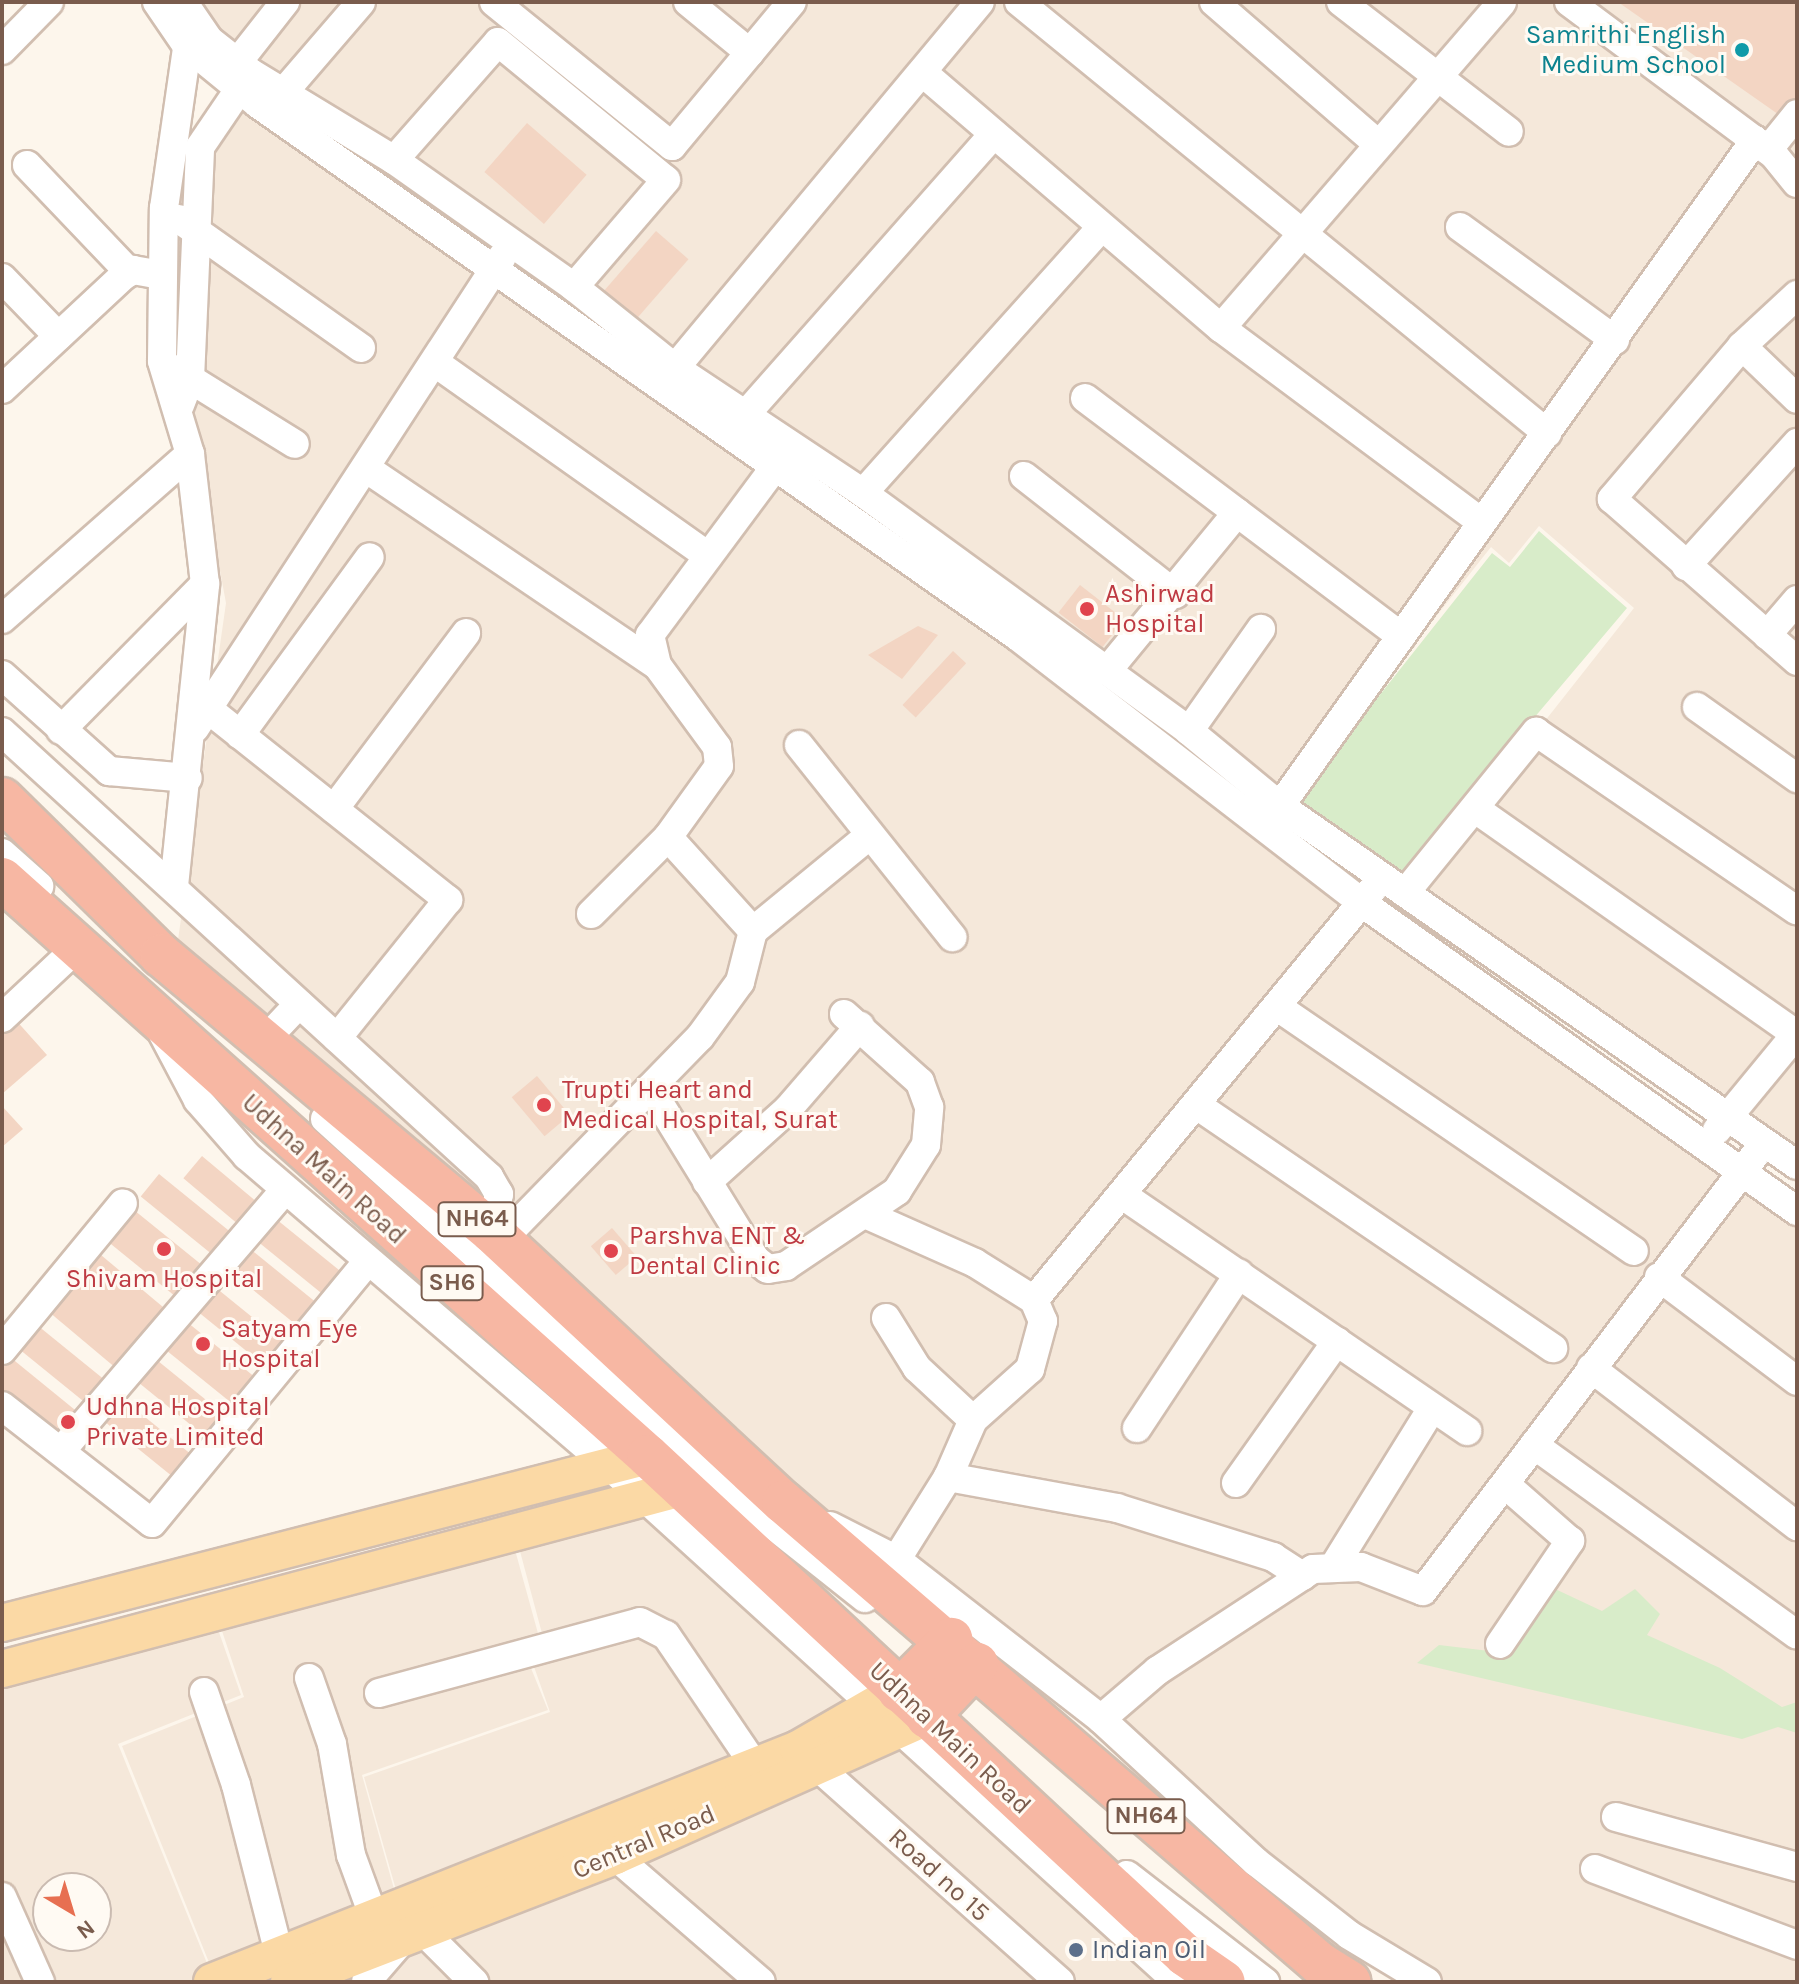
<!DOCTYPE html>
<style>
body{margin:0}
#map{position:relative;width:1799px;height:1984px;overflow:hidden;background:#fdf6ec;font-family:Karla,sans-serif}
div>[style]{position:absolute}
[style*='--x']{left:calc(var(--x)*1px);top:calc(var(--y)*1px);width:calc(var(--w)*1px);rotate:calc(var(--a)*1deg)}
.residential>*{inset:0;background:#f5e8da}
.green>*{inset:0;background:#d8ecc9}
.building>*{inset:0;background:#f3d5c3;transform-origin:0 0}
.roads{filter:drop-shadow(2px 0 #d1beb0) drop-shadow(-2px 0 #d1beb0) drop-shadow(0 2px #d1beb0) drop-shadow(0 -2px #d1beb0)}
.minor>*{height:28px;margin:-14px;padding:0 14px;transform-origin:14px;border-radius:14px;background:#fff}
.major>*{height:36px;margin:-18px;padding:0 18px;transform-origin:18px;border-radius:18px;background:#fbd9a5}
.highway>*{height:42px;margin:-21px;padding:0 21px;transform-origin:21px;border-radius:21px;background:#f7b7a3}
.dots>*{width:22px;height:22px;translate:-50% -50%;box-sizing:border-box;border:4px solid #fffaf3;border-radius:50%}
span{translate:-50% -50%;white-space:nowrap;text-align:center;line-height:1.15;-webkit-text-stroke:6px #fffaf3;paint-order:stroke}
.shield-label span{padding:2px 6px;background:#fffaf3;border:2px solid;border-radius:6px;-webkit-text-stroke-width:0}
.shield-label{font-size:24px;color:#7a5c4d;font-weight:700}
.culture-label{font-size:26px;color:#0d838f}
.right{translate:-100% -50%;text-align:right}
.health-label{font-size:26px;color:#be3a42}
.left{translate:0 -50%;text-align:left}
.street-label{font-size:26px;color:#7a5c4d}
.service-label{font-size:26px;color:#4e5e75}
.frame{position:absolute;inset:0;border:4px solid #7a5c4d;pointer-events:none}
.north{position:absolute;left:32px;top:1872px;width:80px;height:80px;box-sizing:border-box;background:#fffaf3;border:2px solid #cabbb1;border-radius:50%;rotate:142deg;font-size:22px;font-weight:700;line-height:32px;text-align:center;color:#7a5c4d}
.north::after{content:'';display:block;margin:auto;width:28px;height:36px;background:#e76f51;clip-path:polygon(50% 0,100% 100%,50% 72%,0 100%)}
</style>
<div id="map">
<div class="residential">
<div style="clip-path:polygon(190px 2px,1797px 2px,1797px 1156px,1410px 892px,1634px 608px,1539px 526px,1509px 563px,1491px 547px,1287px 805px,245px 63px)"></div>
<div style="clip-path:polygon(238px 99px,1014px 641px,1797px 1224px,1797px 1982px,1444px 1982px,1349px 1929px,1094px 1705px,786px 1496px,176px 954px,226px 603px,190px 409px,203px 158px)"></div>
<div style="clip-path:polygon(evenodd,637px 1511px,1156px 1982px,2px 1982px,2px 1677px,214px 1618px,241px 1695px,118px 1744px,211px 1973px,398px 1897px,364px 1777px,550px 1712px,527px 1647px,544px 1641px,517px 1540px,637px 1511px,48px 1888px,96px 1888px,96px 1936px,48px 1936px,48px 1888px)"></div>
<div style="clip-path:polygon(512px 1539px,539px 1637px,522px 1646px,548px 1710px,362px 1775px,396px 1896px,212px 1970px,122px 1746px,244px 1697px,217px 1616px)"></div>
</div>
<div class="green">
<div style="clip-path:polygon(1539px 531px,1627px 608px,1401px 875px,1292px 806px,1492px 553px,1510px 567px)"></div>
<div style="clip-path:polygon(1553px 1588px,1602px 1611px,1635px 1589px,1660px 1614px,1647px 1635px,1720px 1668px,1782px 1707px,1797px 1702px,1797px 1733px,1778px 1727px,1742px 1739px,1417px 1663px,1439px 1645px,1498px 1652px)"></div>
</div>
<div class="building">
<div style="clip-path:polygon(1618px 2px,1797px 2px,1797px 98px,1782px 117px)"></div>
<div style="left:527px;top:123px;width:79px;height:65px;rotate:41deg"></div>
<div style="left:656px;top:231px;width:43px;height:88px;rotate:41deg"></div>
<div style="left:1080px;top:585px;width:56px;height:35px;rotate:38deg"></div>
<div style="clip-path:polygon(918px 626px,938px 635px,902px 679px,868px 655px)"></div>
<div style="left:953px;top:651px;width:18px;height:74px;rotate:43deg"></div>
<div style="clip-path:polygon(14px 1018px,47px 1055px,2px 1094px,2px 1029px)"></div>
<div style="left:537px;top:1076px;width:51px;height:33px;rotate:50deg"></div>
<div style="clip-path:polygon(2px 1106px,23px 1129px,2px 1147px)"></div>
<div style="left:202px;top:1156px;width:75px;height:29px;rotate:40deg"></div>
<div style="left:159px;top:1174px;width:92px;height:29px;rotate:39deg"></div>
<div style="left:129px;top:1206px;width:95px;height:41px;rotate:39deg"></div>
<div style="left:276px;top:1219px;width:92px;height:29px;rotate:39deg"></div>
<div style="left:612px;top:1228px;width:38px;height:28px;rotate:49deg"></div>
<div style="left:249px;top:1248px;width:92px;height:30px;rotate:39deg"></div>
<div style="left:101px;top:1255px;width:89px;height:77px;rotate:40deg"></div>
<div style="left:215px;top:1287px;width:92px;height:30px;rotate:39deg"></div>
<div style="left:187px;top:1322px;width:90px;height:35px;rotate:39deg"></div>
<div style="left:37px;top:1325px;width:92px;height:30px;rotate:39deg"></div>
<div style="clip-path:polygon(10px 1357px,80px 1414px,56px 1442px,2px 1397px,2px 1366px)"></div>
<div style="left:158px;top:1361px;width:92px;height:29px;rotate:39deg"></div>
<div style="left:124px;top:1400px;width:91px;height:29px;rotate:39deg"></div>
</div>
<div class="roads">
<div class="minor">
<div style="--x:157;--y:2;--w:53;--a:55.7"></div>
<div style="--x:187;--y:46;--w:92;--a:39.2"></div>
<div style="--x:258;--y:104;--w:927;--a:35.03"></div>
<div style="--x:1017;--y:636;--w:436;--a:37.7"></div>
<div style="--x:1362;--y:903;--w:533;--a:35.3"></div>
<div style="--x:183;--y:2;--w:46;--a:55.6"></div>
<div style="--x:209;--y:40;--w:53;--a:38.2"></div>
<div style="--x:251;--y:73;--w:167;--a:31.3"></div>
<div style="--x:394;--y:160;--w:220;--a:35.2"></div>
<div style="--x:574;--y:287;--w:129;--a:38.7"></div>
<div style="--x:675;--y:368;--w:226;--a:33.6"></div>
<div style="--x:863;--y:493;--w:404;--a:36.1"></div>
<div style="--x:1189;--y:731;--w:118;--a:39.5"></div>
<div style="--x:1280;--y:806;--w:629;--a:34.78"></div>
<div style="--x:494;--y:2;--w:229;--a:39"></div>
<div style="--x:672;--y:146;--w:187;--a:-50.2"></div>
<div style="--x:688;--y:2;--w:80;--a:39.4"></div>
<div style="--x:1019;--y:2;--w:682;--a:39.22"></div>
<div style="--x:1214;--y:2;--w:217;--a:40.9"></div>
<div style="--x:1341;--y:2;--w:212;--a:37.7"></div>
<div style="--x:1569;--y:2;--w:256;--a:36.7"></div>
<div style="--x:1774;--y:155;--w:36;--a:51"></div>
<div style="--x:2;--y:50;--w:67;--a:-45.6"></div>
<div style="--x:237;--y:63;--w:78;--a:-51.8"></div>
<div style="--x:922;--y:72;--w:394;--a:40.6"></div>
<div style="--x:1221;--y:328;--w:324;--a:36.7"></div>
<div style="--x:282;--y:94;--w:121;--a:-49.3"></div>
<div style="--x:1768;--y:150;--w:46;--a:-51.1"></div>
<div style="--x:394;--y:160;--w:157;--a:-48.6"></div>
<div style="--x:498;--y:42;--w:217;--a:39.4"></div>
<div style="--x:666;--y:180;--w:141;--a:130.7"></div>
<div style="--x:27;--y:165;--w:148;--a:46.4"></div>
<div style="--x:179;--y:219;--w:223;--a:35.3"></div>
<div style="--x:1460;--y:227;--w:192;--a:36.1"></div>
<div style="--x:2;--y:278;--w:81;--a:46"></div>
<div style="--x:1797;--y:295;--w:75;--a:137.2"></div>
<div style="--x:1742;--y:346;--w:201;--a:130.4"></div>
<div style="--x:1612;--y:499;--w:246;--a:41.2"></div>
<div style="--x:1221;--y:328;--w:430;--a:-49.2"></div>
<div style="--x:1742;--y:346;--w:76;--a:43.9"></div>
<div style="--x:437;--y:364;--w:332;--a:35.3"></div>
<div style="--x:675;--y:368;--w:476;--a:-50.2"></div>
<div style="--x:174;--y:369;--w:142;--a:31.8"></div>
<div style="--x:2;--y:389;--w:166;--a:-43"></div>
<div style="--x:123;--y:276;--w:12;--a:-31"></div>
<div style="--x:133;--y:270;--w:28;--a:10"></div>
<div style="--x:1085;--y:398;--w:396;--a:37"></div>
<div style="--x:180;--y:405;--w:28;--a:-69"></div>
<div style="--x:190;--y:379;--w:232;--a:-87.5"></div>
<div style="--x:200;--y:147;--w:87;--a:-55.8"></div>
<div style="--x:746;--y:414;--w:374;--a:-48.5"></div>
<div style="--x:367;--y:469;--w:350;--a:34.1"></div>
<div style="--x:1024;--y:476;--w:192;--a:38"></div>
<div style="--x:863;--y:493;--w:356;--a:-48.1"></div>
<div style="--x:1686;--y:566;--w:166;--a:-47.9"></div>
<div style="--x:2;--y:619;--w:250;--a:-41.3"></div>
<div style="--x:1767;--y:635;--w:46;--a:-49.4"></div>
<div style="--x:1107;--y:671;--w:205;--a:-50.6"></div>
<div style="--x:2;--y:675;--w:144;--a:41.9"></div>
<div style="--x:109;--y:771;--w:79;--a:5.1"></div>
<div style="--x:1697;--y:707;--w:123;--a:35.4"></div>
<div style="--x:208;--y:709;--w:307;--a:38.5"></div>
<div style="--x:448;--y:900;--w:177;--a:128.8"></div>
<div style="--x:195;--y:728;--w:562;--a:-56.9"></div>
<div style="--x:61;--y:730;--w:205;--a:-45.4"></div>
<div style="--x:1189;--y:731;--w:125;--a:-54.8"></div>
<div style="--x:2;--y:732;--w:660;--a:42.42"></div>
<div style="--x:489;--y:1177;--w:20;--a:60"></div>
<div style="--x:499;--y:1194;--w:38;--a:102"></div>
<div style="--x:240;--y:735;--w:220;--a:-53.9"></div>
<div style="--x:799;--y:745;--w:246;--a:51.4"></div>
<div style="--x:1280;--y:806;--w:818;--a:-54.5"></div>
<div style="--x:334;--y:809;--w:220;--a:-53.1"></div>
<div style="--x:1477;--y:810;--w:390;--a:35.1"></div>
<div style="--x:668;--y:837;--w:127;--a:47.9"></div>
<div style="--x:2;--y:853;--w:50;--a:41.7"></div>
<div style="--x:174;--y:886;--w:304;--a:-84.1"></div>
<div style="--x:205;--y:584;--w:131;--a:-96.6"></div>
<div style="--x:190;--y:454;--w:97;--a:-106.8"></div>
<div style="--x:162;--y:361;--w:153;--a:-89.3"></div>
<div style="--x:164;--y:208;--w:176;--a:-81.8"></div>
<div style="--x:1405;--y:893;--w:208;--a:-50.9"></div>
<div style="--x:1536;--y:732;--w:316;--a:34.4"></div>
<div style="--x:591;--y:914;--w:109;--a:-45"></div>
<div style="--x:668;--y:837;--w:87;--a:-54.3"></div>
<div style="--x:719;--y:766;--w:19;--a:-96"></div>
<div style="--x:717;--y:747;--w:102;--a:-126.2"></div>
<div style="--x:657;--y:665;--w:31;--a:-103"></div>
<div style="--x:650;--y:635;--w:223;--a:-53.4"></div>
<div style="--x:1279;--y:1008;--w:430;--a:34.4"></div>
<div style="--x:2;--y:1018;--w:105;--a:-43.1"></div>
<div style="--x:163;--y:1034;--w:75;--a:62.1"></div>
<div style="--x:198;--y:1100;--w:74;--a:48.8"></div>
<div style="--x:247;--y:1156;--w:475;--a:40.6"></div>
<div style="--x:608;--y:1465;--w:770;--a:42.21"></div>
<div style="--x:264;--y:1041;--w:51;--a:-46.6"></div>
<div style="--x:650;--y:1088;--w:201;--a:58.4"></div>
<div style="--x:755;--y:1259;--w:16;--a:38"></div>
<div style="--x:768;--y:1269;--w:18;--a:-9"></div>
<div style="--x:786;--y:1266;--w:134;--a:-34"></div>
<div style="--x:897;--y:1191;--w:54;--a:-57.8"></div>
<div style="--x:926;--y:1145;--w:38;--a:-85"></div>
<div style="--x:929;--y:1107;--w:27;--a:-110"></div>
<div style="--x:920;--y:1082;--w:102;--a:-138.2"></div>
<div style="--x:1198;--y:1106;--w:430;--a:34.3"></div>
<div style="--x:325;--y:1119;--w:606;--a:42.19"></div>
<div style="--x:774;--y:1526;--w:116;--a:38.4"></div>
<div style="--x:1717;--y:1130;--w:126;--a:-50.5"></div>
<div style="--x:707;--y:1182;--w:109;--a:-42"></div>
<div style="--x:788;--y:1109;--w:110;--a:-49.1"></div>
<div style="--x:1124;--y:1196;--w:416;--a:34.4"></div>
<div style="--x:865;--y:1214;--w:120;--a:24"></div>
<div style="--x:975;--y:1263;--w:70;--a:32.1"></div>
<div style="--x:1034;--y:1300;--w:23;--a:67"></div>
<div style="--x:1043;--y:1321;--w:50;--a:105.2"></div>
<div style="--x:1030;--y:1369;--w:76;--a:138.2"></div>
<div style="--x:973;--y:1420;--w:62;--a:113.7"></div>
<div style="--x:948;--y:1477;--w:113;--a:122"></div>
<div style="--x:491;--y:1251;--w:299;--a:-45.7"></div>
<div style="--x:700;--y:1037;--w:68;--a:-54"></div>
<div style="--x:740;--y:982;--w:53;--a:-75.7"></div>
<div style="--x:753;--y:931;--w:151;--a:-39.4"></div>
<div style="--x:1659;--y:1277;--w:173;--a:37"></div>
<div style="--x:1034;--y:1300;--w:531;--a:-50.5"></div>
<div style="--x:886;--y:1318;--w:59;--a:58.2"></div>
<div style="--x:917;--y:1368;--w:76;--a:42.9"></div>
<div style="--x:2;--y:1350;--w:190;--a:-50.5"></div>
<div style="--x:1591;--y:1368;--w:260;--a:37.5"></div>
<div style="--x:2;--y:1406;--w:190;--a:38"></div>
<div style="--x:152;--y:1523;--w:338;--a:-50.5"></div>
<div style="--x:1137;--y:1428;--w:185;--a:-56.5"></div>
<div style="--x:1534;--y:1445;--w:324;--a:35.8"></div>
<div style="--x:61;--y:1451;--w:344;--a:-49.4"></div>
<div style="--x:948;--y:1477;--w:172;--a:10.4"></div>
<div style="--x:1117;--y:1508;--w:164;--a:17.4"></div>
<div style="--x:1273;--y:1557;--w:35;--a:33"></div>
<div style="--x:1236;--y:1483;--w:174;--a:-54.6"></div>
<div style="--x:830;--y:1526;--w:75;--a:26.9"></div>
<div style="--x:897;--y:1560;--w:259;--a:37.9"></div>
<div style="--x:1101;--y:1719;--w:211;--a:42.7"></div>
<div style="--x:1256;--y:1862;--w:118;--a:38.1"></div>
<div style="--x:1349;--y:1935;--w:91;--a:31.1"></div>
<div style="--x:1336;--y:1563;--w:182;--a:-58.2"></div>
<div style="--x:1500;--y:1644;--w:125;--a:-55.8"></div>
<div style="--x:1570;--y:1541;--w:86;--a:-138.8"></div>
<div style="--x:309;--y:1678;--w:70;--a:70.8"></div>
<div style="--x:332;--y:1744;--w:113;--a:80.3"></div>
<div style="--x:351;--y:1855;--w:64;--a:69.9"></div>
<div style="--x:204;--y:1692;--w:98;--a:71"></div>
<div style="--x:236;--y:1785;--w:174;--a:75.7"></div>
<div style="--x:379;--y:1693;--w:270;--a:-15.2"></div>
<div style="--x:640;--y:1622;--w:29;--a:27"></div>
<div style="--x:666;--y:1635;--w:158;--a:55.8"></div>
<div style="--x:1101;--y:1719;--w:74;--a:-40.6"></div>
<div style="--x:1157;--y:1671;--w:186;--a:-33.2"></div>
<div style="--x:1313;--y:1569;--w:48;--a:-2.4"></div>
<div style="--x:1361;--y:1567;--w:66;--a:21.2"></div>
<div style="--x:1423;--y:1591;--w:547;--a:-52.73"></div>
<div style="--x:819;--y:1768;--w:322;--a:41.6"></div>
<div style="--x:1616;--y:1817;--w:188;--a:15.4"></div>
<div style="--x:601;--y:1844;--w:211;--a:40.8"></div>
<div style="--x:1595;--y:1869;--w:216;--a:20.6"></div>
<div style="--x:1127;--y:1875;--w:175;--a:37.8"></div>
<div style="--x:2;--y:1897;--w:93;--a:65.9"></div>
<div style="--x:410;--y:1918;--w:91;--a:45"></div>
<div style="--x:366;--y:1982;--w:60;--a:-49.1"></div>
</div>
<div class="major">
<div style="--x:2;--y:1623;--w:667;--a:-14.49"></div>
<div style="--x:2;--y:1669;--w:704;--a:-14.91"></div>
<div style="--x:212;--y:1982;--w:631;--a:-21.68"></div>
<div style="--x:798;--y:1749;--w:116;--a:-29.9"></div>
<div style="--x:289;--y:1982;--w:350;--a:-21.1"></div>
<div style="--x:615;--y:1856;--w:342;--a:-24"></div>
</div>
<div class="highway">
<div style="--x:2;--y:799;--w:223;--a:44.5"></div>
<div style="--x:161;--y:955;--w:430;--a:39.9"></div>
<div style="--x:491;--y:1231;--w:398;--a:42.9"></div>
<div style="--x:783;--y:1502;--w:707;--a:40.7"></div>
<div style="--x:1319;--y:1963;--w:36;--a:32"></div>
<div style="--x:2;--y:879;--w:866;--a:41.77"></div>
<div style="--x:648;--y:1456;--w:733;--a:42.9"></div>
<div style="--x:1185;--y:1955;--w:47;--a:34.7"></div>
<div style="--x:899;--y:1691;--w:74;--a:-45"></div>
<div style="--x:927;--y:1717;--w:73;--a:-46.7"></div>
</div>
</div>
<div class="dots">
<div style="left:1742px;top:50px;background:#0f9aa8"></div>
<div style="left:1087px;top:609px;background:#e0444e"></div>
<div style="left:544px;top:1105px;background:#e0444e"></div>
<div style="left:164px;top:1249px;background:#e0444e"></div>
<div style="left:611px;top:1251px;background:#e0444e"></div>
<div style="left:203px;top:1344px;background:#e0444e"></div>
<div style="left:68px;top:1422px;background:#e0444e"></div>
<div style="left:1076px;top:1950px;background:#5c6f8a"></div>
</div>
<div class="shield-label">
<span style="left:477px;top:1219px">NH64</span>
<span style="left:452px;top:1283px">SH6</span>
<span style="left:1146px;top:1816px">NH64</span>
</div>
<div class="culture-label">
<span class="right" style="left:1726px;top:50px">Samrithi English<br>Medium School</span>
</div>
<div class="health-label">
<span class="left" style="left:1105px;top:609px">Ashirwad<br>Hospital</span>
<span class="left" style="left:562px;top:1105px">Trupti Heart and<br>Medical Hospital, Surat</span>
<span class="left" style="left:629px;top:1251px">Parshva ENT &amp;<br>Dental Clinic</span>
<span style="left:164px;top:1279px">Shivam Hospital</span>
<span class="left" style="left:221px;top:1344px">Satyam Eye<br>Hospital</span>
<span class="left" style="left:86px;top:1422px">Udhna Hospital<br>Private Limited</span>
</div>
<div class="street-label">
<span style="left:324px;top:1169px;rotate:42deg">Udhna Main Road</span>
<span style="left:950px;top:1738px;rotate:43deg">Udhna Main Road</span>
<span style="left:644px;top:1842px;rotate:-23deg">Central Road</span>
<span style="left:939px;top:1875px;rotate:42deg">Road no 15</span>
</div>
<div class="service-label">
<span class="left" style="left:1092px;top:1950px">Indian Oil</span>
</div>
<div class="frame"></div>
<div class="north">N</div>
</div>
